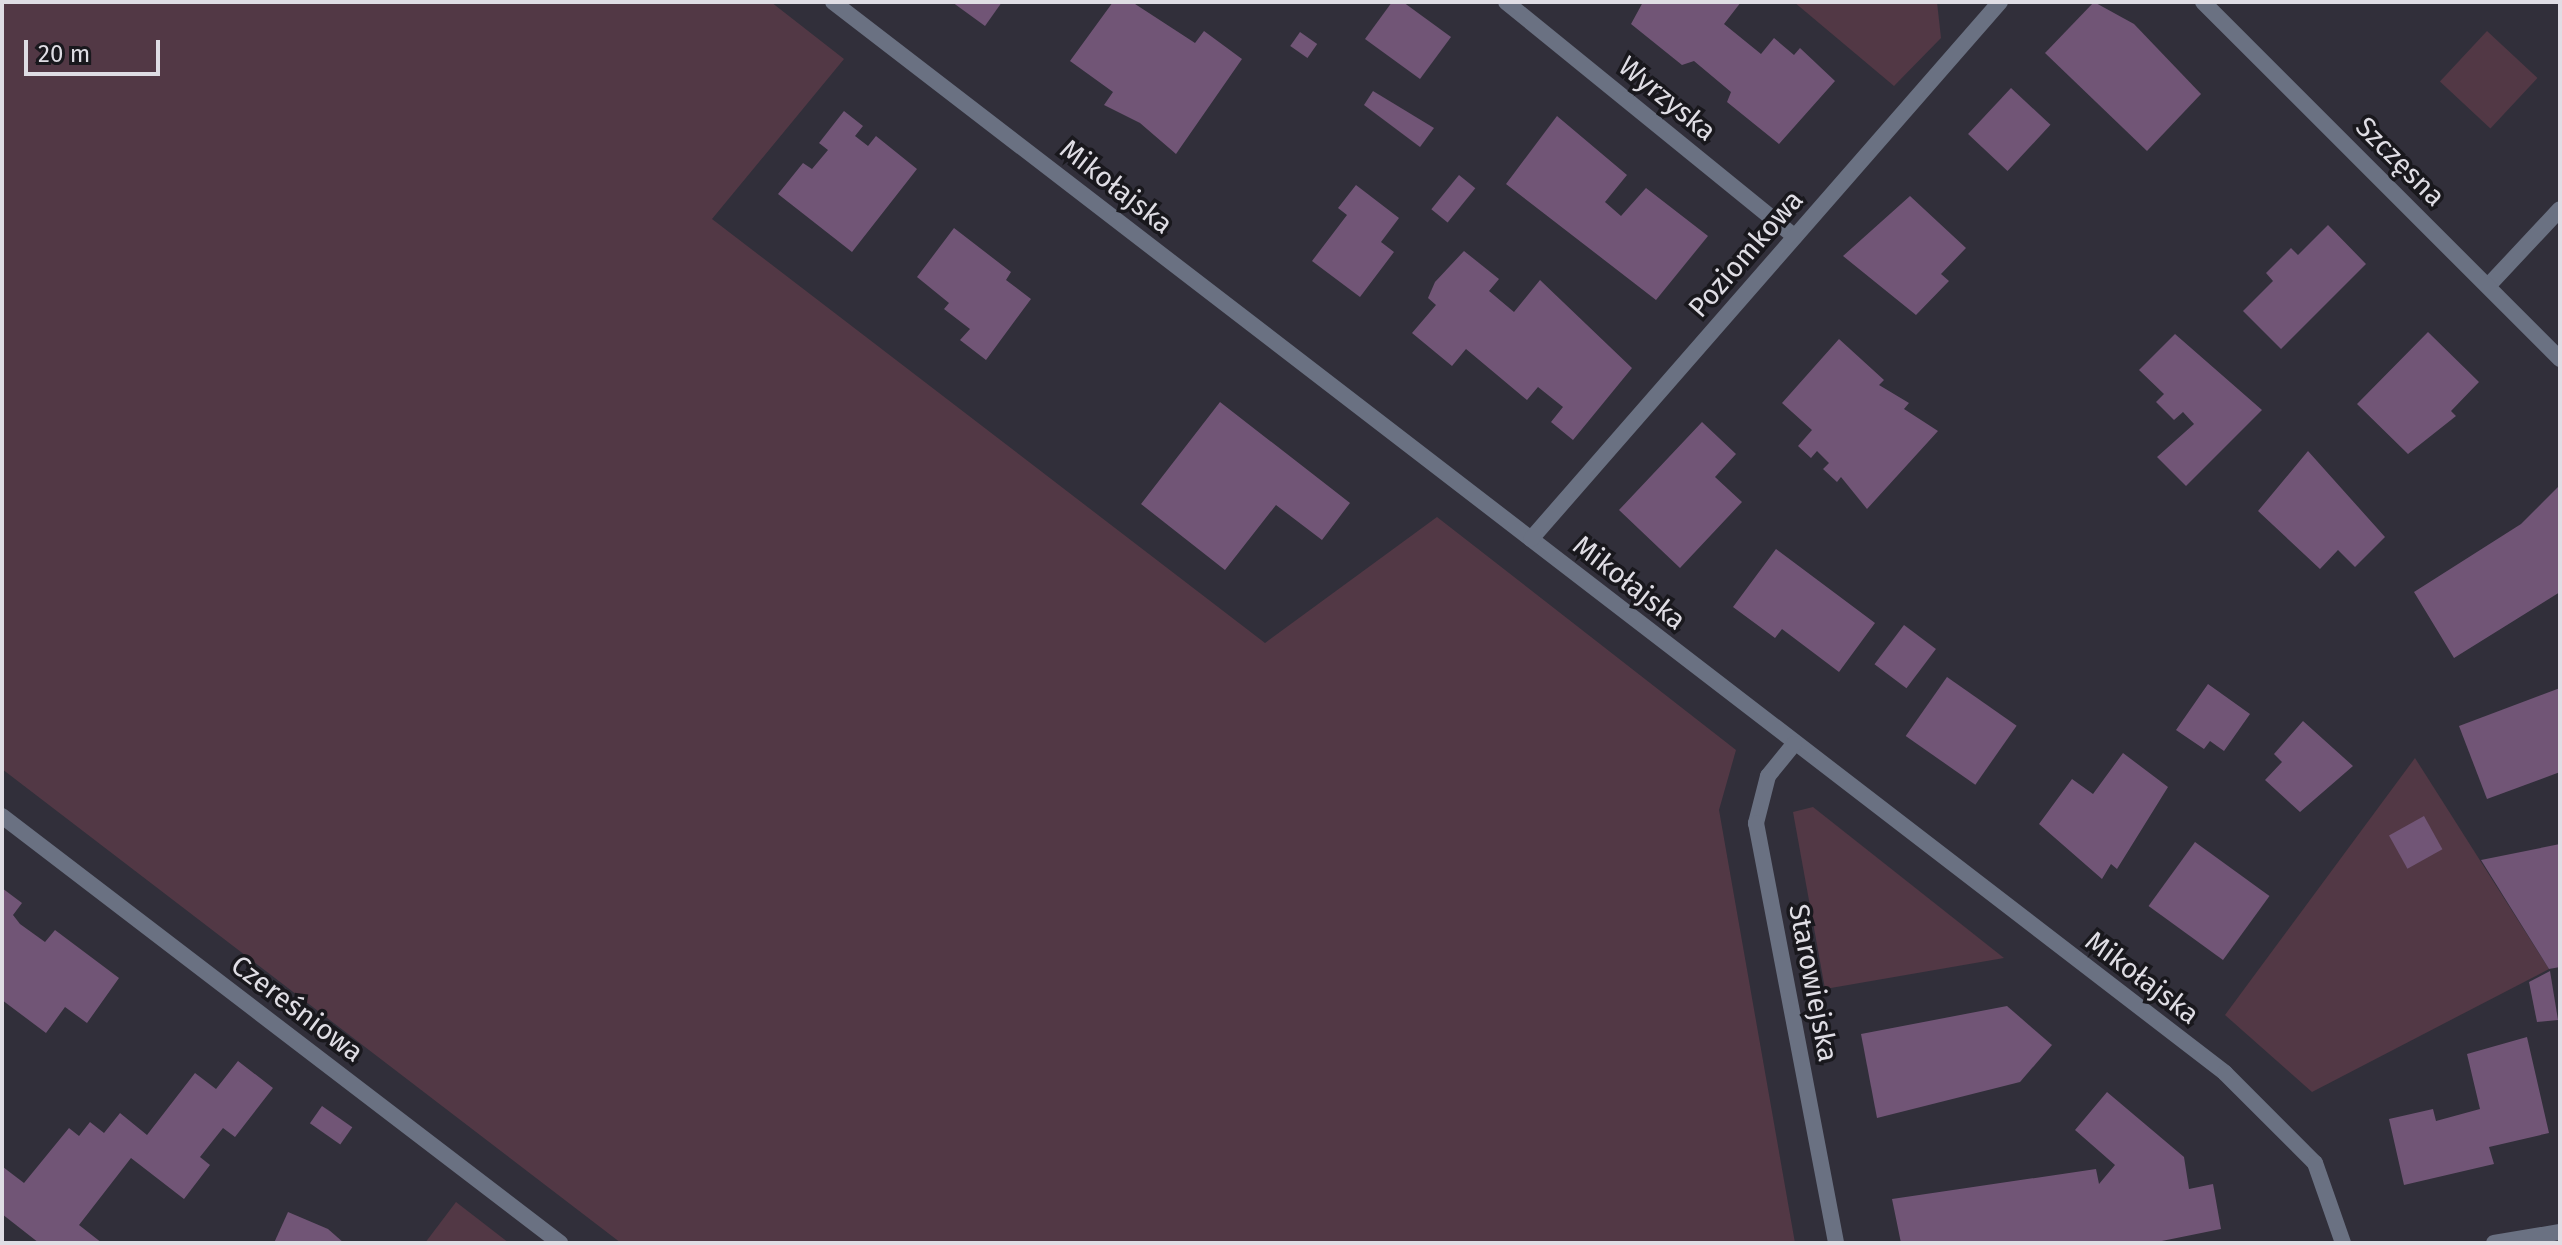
<!DOCTYPE html>
<meta charset="utf-8">
<style>
body{margin:0}
#map{position:relative;width:2562px;height:1245px;overflow:hidden;background:#312f3a;font-family:"Fira Sans",sans-serif}
div>[style]{position:absolute}
[style*='--x']{left:calc(var(--x)*1px);top:calc(var(--y)*1px);width:calc(var(--w)*1px);rotate:calc(var(--a)*1deg)}
.green>*{inset:0;background:#523845;transform-origin:0 0}
.building>*{inset:0;background:#715576;transform-origin:0 0}
.lane>*{height:16px;margin:-8px;padding:0 8px;transform-origin:8px;border-radius:8px;background:#6a7182}
.street>*{height:16px;margin:-8px;padding:0 8px;transform-origin:8px;border-radius:8px;background:#6a7182}
span{translate:-50% -50%;white-space:nowrap;text-align:center;line-height:1.15;-webkit-text-stroke:7px #19181d;paint-order:stroke}
.street-label{font-size:28px;color:#dfdde4}
.frame{position:absolute;inset:0;border:4px solid #dfdde4;pointer-events:none}
.scale{position:absolute;left:24px;top:40px;width:136px;height:36px;box-sizing:border-box;border:4px solid #dfdde4;border-top:0;padding-left:10px;font-size:24px;line-height:28px;white-space:nowrap;color:#dfdde4;-webkit-text-stroke:6px #19181d;paint-order:stroke}
</style>
<div id="map">
<div class="green">
<div style="clip-path:polygon(2px 2px,771px 2px,844px 59px,712px 219px,1265px 643px,1437px 517px,1736px 750px,1719px 810px,1795px 1243px,621px 1243px,2px 769px)"></div>
<div style="clip-path:polygon(1794px 2px,1937px 2px,1941px 38px,1894px 86px)"></div>
<div style="left:2487px;top:31px;width:69px;height:69px;rotate:43deg"></div>
<div style="clip-path:polygon(2415px 758px,2549px 969px,2312px 1092px,2225px 1015px)"></div>
<div style="clip-path:polygon(1813px 807px,2004px 958px,1825px 989px,1793px 812px)"></div>
<div style="clip-path:polygon(456px 1202px,509px 1243px,425px 1243px)"></div>
</div>
<div class="building">
<div style="clip-path:polygon(952px 2px,1002px 2px,985px 26px)"></div>
<div style="clip-path:polygon(1113px 2px,1132px 2px,1195px 43px,1204px 31px,1242px 59px,1176px 154px,1140px 123px,1104px 105px,1113px 92px,1070px 61px)"></div>
<div style="clip-path:polygon(1392px 2px,1403px 2px,1451px 37px,1420px 79px,1365px 39px)"></div>
<div style="clip-path:polygon(1643px 2px,1741px 2px,1724px 24px,1761px 54px,1774px 38px,1794px 55px,1800px 48px,1835px 81px,1779px 144px,1727px 102px,1731px 92px,1694px 61px,1682px 65px,1631px 24px)"></div>
<div style="clip-path:polygon(2094px 2px,2134px 24px,2201px 94px,2147px 151px,2045px 53px)"></div>
<div style="left:1300px;top:32px;width:21px;height:17px;rotate:35deg"></div>
<div style="left:2011px;top:88px;width:54px;height:63px;rotate:43deg"></div>
<div style="clip-path:polygon(1373px 91px,1434px 128px,1420px 147px,1364px 105px)"></div>
<div style="clip-path:polygon(844px 111px,863px 126px,855px 136px,868px 146px,876px 136px,917px 169px,852px 252px,778px 194px,803px 163px,812px 169px,828px 150px,819px 143px)"></div>
<div style="clip-path:polygon(1557px 116px,1627px 175px,1605px 202px,1621px 216px,1646px 188px,1708px 236px,1656px 300px,1506px 184px)"></div>
<div style="left:1459px;top:175px;width:21px;height:44px;rotate:39deg"></div>
<div style="clip-path:polygon(1356px 185px,1399px 218px,1381px 242px,1394px 252px,1360px 297px,1312px 261px,1347px 215px,1338px 208px)"></div>
<div style="clip-path:polygon(1910px 196px,1966px 248px,1941px 274px,1949px 281px,1916px 315px,1843px 256px)"></div>
<div style="clip-path:polygon(2328px 225px,2366px 264px,2281px 349px,2243px 311px,2273px 281px,2266px 273px,2291px 248px,2298px 255px)"></div>
<div style="clip-path:polygon(954px 228px,1011px 272px,1006px 280px,1031px 299px,986px 360px,960px 340px,970px 329px,944px 309px,949px 303px,917px 277px)"></div>
<div style="clip-path:polygon(1464px 251px,1499px 279px,1489px 291px,1514px 312px,1540px 280px,1632px 368px,1573px 440px,1551px 422px,1563px 407px,1538px 387px,1527px 400px,1466px 349px,1452px 366px,1412px 333px,1436px 305px,1428px 298px,1435px 282px)"></div>
<div style="clip-path:polygon(2428px 332px,2479px 382px,2451px 411px,2456px 416px,2408px 454px,2357px 404px)"></div>
<div style="clip-path:polygon(2175px 334px,2262px 410px,2186px 486px,2157px 457px,2194px 424px,2183px 412px,2174px 420px,2156px 402px,2164px 394px,2139px 370px)"></div>
<div style="clip-path:polygon(1839px 339px,1884px 380px,1879px 385px,1909px 403px,1904px 409px,1938px 431px,1867px 509px,1841px 477px,1837px 482px,1823px 469px,1829px 463px,1817px 451px,1811px 458px,1798px 446px,1812px 430px,1782px 403px)"></div>
<div style="clip-path:polygon(1220px 402px,1350px 503px,1322px 540px,1276px 505px,1225px 570px,1141px 504px)"></div>
<div style="clip-path:polygon(1702px 422px,1736px 454px,1715px 477px,1742px 502px,1680px 568px,1619px 510px)"></div>
<div style="clip-path:polygon(2308px 451px,2385px 537px,2355px 567px,2338px 550px,2320px 569px,2258px 511px)"></div>
<div style="clip-path:polygon(2560px 485px,2560px 592px,2454px 658px,2414px 592px,2521px 524px)"></div>
<div style="clip-path:polygon(1776px 549px,1875px 623px,1839px 672px,1782px 629px,1775px 638px,1733px 607px)"></div>
<div style="left:1904px;top:625px;width:40px;height:49px;rotate:37deg"></div>
<div style="left:1947px;top:677px;width:85px;height:72px;rotate:35deg"></div>
<div style="clip-path:polygon(2208px 684px,2250px 714px,2224px 751px,2210px 741px,2204px 749px,2176px 730px)"></div>
<div style="clip-path:polygon(2560px 688px,2560px 772px,2487px 799px,2459px 726px)"></div>
<div style="clip-path:polygon(2303px 721px,2353px 766px,2300px 812px,2265px 780px,2282px 762px,2274px 754px)"></div>
<div style="clip-path:polygon(2123px 753px,2168px 787px,2117px 869px,2111px 864px,2102px 879px,2039px 824px,2072px 779px,2093px 794px)"></div>
<div style="left:2424px;top:816px;width:38px;height:40px;rotate:61deg"></div>
<div style="left:2195px;top:842px;width:92px;height:79px;rotate:36deg"></div>
<div style="clip-path:polygon(2560px 844px,2560px 967px,2549px 969px,2481px 860px)"></div>
<div style="clip-path:polygon(2px 888px,22px 903px,13px 915px,20px 924px,45px 942px,55px 930px,119px 978px,87px 1023px,65px 1007px,46px 1033px,2px 1000px)"></div>
<div style="clip-path:polygon(2550px 971px,2558px 1020px,2537px 1022px,2529px 982px)"></div>
<div style="clip-path:polygon(2007px 1006px,2052px 1045px,2020px 1082px,1877px 1118px,1861px 1034px)"></div>
<div style="clip-path:polygon(2527px 1037px,2549px 1133px,2489px 1147px,2494px 1164px,2404px 1185px,2389px 1119px,2433px 1109px,2436px 1121px,2480px 1109px,2467px 1054px)"></div>
<div style="clip-path:polygon(238px 1061px,273px 1088px,235px 1137px,223px 1128px,200px 1157px,210px 1165px,184px 1199px,131px 1158px,79px 1225px,102px 1243px,39px 1243px,2px 1214px,3px 1167px,24px 1183px,69px 1128px,79px 1136px,90px 1122px,104px 1133px,120px 1113px,147px 1135px,195px 1073px,216px 1089px)"></div>
<div style="clip-path:polygon(2107px 1092px,2184px 1157px,2189px 1189px,2213px 1184px,2221px 1229px,2152px 1243px,1901px 1243px,1892px 1199px,2096px 1169px,2099px 1184px,2115px 1165px,2075px 1130px)"></div>
<div style="left:322px;top:1106px;width:37px;height:21px;rotate:35deg"></div>
<div style="clip-path:polygon(288px 1212px,328px 1229px,344px 1243px,274px 1243px)"></div>
</div>
<div class="lane">
<div style="--x:2488;--y:286;--w:105;--a:-46.9"></div>
</div>
<div class="street">
<div style="--x:833;--y:2;--w:1756;--a:37.57"></div>
<div style="--x:2225;--y:1073;--w:127;--a:45"></div>
<div style="--x:2315;--y:1163;--w:85;--a:70.7"></div>
<div style="--x:1506;--y:2;--w:372;--a:39.1"></div>
<div style="--x:2203;--y:2;--w:505;--a:45"></div>
<div style="--x:1531;--y:539;--w:713;--a:-48.87"></div>
<div style="--x:1794;--y:744;--w:41;--a:129.1"></div>
<div style="--x:1768;--y:776;--w:49;--a:104.3"></div>
<div style="--x:1756;--y:823;--w:428;--a:79.2"></div>
<div style="--x:2;--y:816;--w:703;--a:37.42"></div>
<div style="--x:2494;--y:1243;--w:67;--a:-9.5"></div>
</div>
<div class="street-label">
<span style="left:1667px;top:99px;rotate:39deg">Wyrzyska</span>
<span style="left:2400px;top:162px;rotate:45deg">Szczęsna</span>
<span style="left:1116px;top:187px;rotate:38deg">Mikołajska</span>
<span style="left:1746px;top:254px;rotate:-49deg">Poziomkowa</span>
<span style="left:1629px;top:583px;rotate:38deg">Mikołajska</span>
<span style="left:2142px;top:978px;rotate:37deg">Mikołajska</span>
<span style="left:1813px;top:983px;rotate:79deg">Starowiejska</span>
<span style="left:297px;top:1009px;rotate:37deg">Czereśniowa</span>
</div>
<div class="frame"></div>
<div class="scale">20 m</div>
</div>
